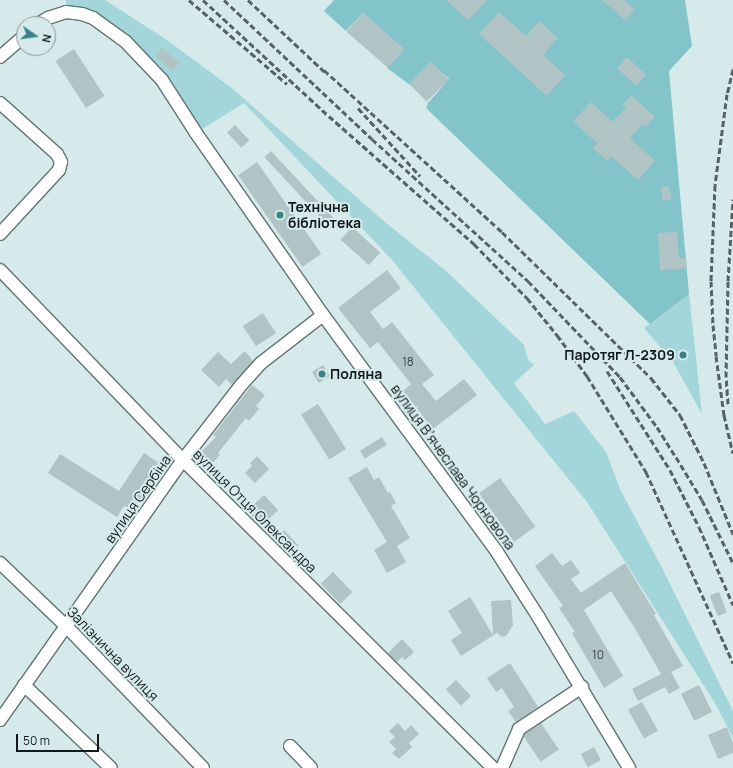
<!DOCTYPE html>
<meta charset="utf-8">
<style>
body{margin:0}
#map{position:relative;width:733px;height:768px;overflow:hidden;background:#d6eaeb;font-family:Manrope,sans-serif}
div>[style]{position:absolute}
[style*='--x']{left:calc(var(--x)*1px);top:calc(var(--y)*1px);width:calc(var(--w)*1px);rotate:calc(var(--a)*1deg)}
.green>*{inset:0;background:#a3d6da}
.forest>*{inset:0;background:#82c4c9}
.building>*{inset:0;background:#b1c4c5;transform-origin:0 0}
.roads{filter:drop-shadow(1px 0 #637576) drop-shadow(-1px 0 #637576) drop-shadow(0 1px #637576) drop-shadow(0 -1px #637576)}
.minor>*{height:12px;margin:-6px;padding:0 6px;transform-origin:6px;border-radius:6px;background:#fff}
.rail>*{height:3px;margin-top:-1.5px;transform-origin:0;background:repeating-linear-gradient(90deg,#576263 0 6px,transparent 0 9px)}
.dots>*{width:11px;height:11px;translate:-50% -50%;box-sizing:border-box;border:2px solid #d6eaeb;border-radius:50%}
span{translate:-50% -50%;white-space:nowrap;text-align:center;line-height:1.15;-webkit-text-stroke:4px #d6eaeb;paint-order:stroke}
.number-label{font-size:12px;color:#3a4445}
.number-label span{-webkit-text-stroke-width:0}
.poi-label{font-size:14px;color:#12191a;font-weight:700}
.left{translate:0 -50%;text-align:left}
.right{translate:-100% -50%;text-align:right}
.street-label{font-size:14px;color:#12191a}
.north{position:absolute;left:16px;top:16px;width:40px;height:40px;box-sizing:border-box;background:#d6eaeb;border:1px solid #889697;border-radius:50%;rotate:103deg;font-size:11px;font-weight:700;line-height:16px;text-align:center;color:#12191a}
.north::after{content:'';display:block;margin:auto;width:14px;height:18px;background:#398287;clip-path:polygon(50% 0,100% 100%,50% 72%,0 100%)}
.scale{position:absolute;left:16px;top:734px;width:83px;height:18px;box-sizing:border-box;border:2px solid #12191a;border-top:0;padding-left:5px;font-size:12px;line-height:14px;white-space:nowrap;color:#12191a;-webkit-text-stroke:3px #d6eaeb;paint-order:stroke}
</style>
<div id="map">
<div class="green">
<div style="clip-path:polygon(66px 0,105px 0,167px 40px,233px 89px,386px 223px,445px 270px,524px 345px,528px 359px,534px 365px,514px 383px,545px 424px,574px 411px,606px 452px,621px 491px,661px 566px,733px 711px,733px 738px,715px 703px,587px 502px,392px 260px,244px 103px,196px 133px,173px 97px,113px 31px,66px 12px)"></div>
<div style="clip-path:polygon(689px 294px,702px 414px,673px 362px,644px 328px)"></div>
</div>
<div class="forest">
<div style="clip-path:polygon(334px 0,685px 0,692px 46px,669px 71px,689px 294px,650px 324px,426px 108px,428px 103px,449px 79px,431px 63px,410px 85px,387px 68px,403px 49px,363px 13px,346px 31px,324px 11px)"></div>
</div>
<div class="building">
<div style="clip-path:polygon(446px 0,487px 0,468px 20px)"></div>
<div style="clip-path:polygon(602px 0,624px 0,635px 10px,625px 20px)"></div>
<div style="clip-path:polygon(499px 12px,526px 36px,539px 21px,558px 38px,543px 55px,565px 75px,547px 96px,479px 34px)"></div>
<div style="left:363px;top:13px;width:55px;height:25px;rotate:41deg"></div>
<div style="left:162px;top:48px;width:23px;height:11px;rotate:40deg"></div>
<div style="left:74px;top:49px;width:56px;height:22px;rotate:57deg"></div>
<div style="left:627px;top:57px;width:26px;height:15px;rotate:43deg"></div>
<div style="left:431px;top:62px;width:25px;height:31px;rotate:45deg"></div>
<div style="clip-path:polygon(631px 95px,655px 117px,646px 127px,642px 124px,630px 138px,655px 161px,638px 180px,611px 156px,607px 161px,593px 148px,597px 143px,573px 121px,591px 102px,613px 122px,626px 107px,623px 105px)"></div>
<div style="left:235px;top:125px;width:21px;height:11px;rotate:47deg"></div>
<div style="left:271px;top:151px;width:93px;height:9px;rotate:47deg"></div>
<div style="left:257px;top:162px;width:112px;height:23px;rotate:55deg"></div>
<div style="left:669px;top:186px;width:13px;height:9px;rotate:77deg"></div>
<div style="left:352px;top:227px;width:38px;height:17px;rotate:42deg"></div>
<div style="clip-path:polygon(677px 232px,679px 258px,686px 258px,687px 268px,660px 270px,658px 233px)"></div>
<div style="clip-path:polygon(387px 270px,401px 288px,370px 312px,383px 329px,392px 322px,434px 375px,422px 384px,436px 401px,464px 379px,477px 395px,433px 429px,403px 391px,411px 384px,378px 342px,370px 348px,338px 308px)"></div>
<div style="left:263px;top:313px;width:24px;height:24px;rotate:57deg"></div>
<div style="clip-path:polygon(245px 351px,253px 361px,232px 385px,226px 379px,219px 387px,201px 370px,218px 352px,231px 364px)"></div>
<div style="left:323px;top:365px;width:13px;height:13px;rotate:58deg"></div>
<div style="clip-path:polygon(252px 385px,265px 395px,256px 406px,259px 409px,249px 421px,246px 418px,218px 453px,220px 455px,207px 469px,196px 457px,216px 437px,213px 435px)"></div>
<div style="left:318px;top:404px;width:53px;height:20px;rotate:58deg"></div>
<div style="left:382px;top:437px;width:9px;height:26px;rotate:58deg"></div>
<div style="clip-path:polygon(144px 453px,162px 465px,133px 511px,124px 506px,117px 517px,48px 473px,60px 454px,119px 491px)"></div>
<div style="clip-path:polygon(257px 456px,269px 469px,255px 483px,245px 473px,252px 466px,250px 463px)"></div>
<div style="clip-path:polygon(367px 467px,374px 480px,379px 477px,388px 493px,390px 492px,396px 503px,391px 506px,410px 538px,397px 546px,406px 562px,387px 573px,374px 550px,387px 542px,348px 478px)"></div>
<div style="left:500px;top:478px;width:60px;height:26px;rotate:54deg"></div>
<div style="left:264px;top:495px;width:21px;height:23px;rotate:47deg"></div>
<div style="left:284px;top:530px;width:21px;height:13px;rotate:47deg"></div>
<div style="clip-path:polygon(552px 553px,562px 566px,571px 560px,580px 573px,571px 579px,581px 593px,625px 563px,656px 614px,654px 615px,683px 666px,671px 672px,680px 688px,669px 694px,665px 687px,638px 701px,632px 689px,661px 674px,634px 627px,611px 591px,584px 610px,623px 676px,604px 688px,572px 633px,575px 632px,559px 608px,563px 606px,535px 566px)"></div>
<div style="left:333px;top:572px;width:28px;height:17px;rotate:46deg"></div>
<div style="left:719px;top:592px;width:22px;height:10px;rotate:69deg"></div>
<div style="clip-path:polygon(470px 597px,493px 635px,491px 601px,511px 600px,513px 625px,506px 636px,502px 637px,497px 633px,461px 656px,451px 640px,462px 633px,448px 611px)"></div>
<div style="clip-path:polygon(402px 639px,414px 652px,405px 660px,402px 657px,397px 662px,388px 653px)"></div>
<div style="clip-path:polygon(510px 663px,538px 707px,516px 722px,508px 711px,514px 707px,502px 688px,496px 692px,487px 678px)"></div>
<div style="left:456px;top:680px;width:22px;height:14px;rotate:47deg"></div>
<div style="left:699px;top:685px;width:30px;height:20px;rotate:64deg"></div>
<div style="left:642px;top:702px;width:33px;height:16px;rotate:61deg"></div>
<div style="clip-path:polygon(398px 723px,405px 731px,411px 725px,419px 734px,409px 743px,412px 747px,399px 759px,392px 753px,396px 749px,389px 742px,395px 737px,389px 731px)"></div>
<div style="left:541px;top:723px;width:32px;height:22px;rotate:56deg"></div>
<div style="clip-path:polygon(727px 727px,733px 743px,733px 753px,718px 759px,708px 735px)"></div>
<div style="left:594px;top:747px;width:15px;height:15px;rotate:62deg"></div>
</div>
<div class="roads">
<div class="minor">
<div style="--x:38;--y:24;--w:12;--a:-31"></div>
<div style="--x:48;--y:18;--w:19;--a:-18"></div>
<div style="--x:66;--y:12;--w:16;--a:7"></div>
<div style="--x:82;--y:14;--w:12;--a:20"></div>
<div style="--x:93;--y:18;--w:39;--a:36"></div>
<div style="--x:125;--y:41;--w:54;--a:46.5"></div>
<div style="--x:162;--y:80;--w:63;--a:57.3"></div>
<div style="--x:196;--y:133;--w:222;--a:55.1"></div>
<div style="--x:323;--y:315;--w:294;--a:53.7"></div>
<div style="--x:497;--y:552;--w:78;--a:57.5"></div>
<div style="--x:539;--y:618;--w:175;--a:59"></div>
<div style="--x:0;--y:57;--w:32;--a:-41"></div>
<div style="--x:0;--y:103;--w:76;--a:41.8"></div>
<div style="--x:57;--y:154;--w:9;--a:63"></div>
<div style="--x:61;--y:162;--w:8;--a:104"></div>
<div style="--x:59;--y:170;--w:87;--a:132.7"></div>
<div style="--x:0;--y:270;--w:264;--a:46.1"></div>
<div style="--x:183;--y:460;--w:437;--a:44.8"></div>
<div style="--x:0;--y:563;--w:91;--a:43.7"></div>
<div style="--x:66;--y:626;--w:197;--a:46"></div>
<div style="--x:24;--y:685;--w:120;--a:43.7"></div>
<div style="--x:0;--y:720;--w:318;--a:-54.9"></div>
<div style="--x:183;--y:460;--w:96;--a:-52.2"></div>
<div style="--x:242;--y:384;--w:28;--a:-48"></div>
<div style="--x:261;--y:363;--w:78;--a:-37.7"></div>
<div style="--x:290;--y:746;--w:30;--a:46"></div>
<div style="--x:502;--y:768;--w:43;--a:-66.4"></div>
<div style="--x:519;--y:729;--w:76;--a:-33.7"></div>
</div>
</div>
<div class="rail">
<div style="--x:189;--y:0;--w:129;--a:40.6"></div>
<div style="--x:203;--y:0;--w:162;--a:42.7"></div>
<div style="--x:322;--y:110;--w:203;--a:41.4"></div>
<div style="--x:474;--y:244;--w:76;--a:45.5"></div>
<div style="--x:527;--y:298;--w:48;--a:51"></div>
<div style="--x:557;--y:335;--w:51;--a:53.8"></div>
<div style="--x:587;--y:376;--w:113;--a:58.4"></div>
<div style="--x:646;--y:472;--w:210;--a:65.5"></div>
<div style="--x:224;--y:0;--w:203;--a:43.2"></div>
<div style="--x:372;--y:139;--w:211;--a:42.3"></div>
<div style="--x:528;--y:281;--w:133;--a:46.2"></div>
<div style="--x:620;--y:377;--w:62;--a:53.5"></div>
<div style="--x:657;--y:427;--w:36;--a:58"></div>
<div style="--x:676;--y:457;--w:50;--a:58.8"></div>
<div style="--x:702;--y:500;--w:70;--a:63.8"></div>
<div style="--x:248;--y:0;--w:108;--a:43.1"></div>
<div style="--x:733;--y:69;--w:26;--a:103"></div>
<div style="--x:727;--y:94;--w:92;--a:97.5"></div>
<div style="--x:715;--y:185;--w:96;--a:92.4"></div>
<div style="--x:711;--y:281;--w:44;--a:87.4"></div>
<div style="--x:713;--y:325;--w:31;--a:84"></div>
<div style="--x:716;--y:356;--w:60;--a:82.3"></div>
<div style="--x:724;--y:415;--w:39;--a:77"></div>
<div style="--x:324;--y:70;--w:241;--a:42.3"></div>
<div style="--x:502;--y:232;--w:209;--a:44.4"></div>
<div style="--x:651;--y:378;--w:47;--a:51.9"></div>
<div style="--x:680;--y:415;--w:54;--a:63.4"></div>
<div style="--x:704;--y:463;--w:77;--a:67.8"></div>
<div style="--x:358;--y:108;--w:92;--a:47.6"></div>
<div style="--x:607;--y:371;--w:117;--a:57.5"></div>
<div style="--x:670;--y:470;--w:64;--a:63"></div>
<div style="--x:699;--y:527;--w:85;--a:66.4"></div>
<div style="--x:728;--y:404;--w:27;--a:-94"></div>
<div style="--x:726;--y:377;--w:96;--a:-88.8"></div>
<div style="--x:728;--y:281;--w:82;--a:-86.5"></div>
</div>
<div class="dots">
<div style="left:280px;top:215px;background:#398287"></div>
<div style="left:683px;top:355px;background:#398287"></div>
<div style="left:322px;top:374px;background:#398287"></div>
</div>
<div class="number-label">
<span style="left:408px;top:362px">18</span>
<span style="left:598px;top:655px">10</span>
</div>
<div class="poi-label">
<span class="left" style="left:288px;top:215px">Технічна<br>бібліотека</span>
<span class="right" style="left:675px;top:355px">Паротяг Л-2309</span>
<span class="left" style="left:330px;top:374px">Поляна</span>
</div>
<div class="street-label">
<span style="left:453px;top:467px;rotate:54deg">вулиця Вʼячеслава Чорновола</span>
<span style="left:138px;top:499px;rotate:-55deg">вулиця Сербіна</span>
<span style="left:255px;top:511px;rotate:45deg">вулиця Отця Олександра</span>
<span style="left:113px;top:654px;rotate:46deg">Залізнична вулиця</span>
</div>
<div class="north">N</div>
<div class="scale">50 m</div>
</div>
